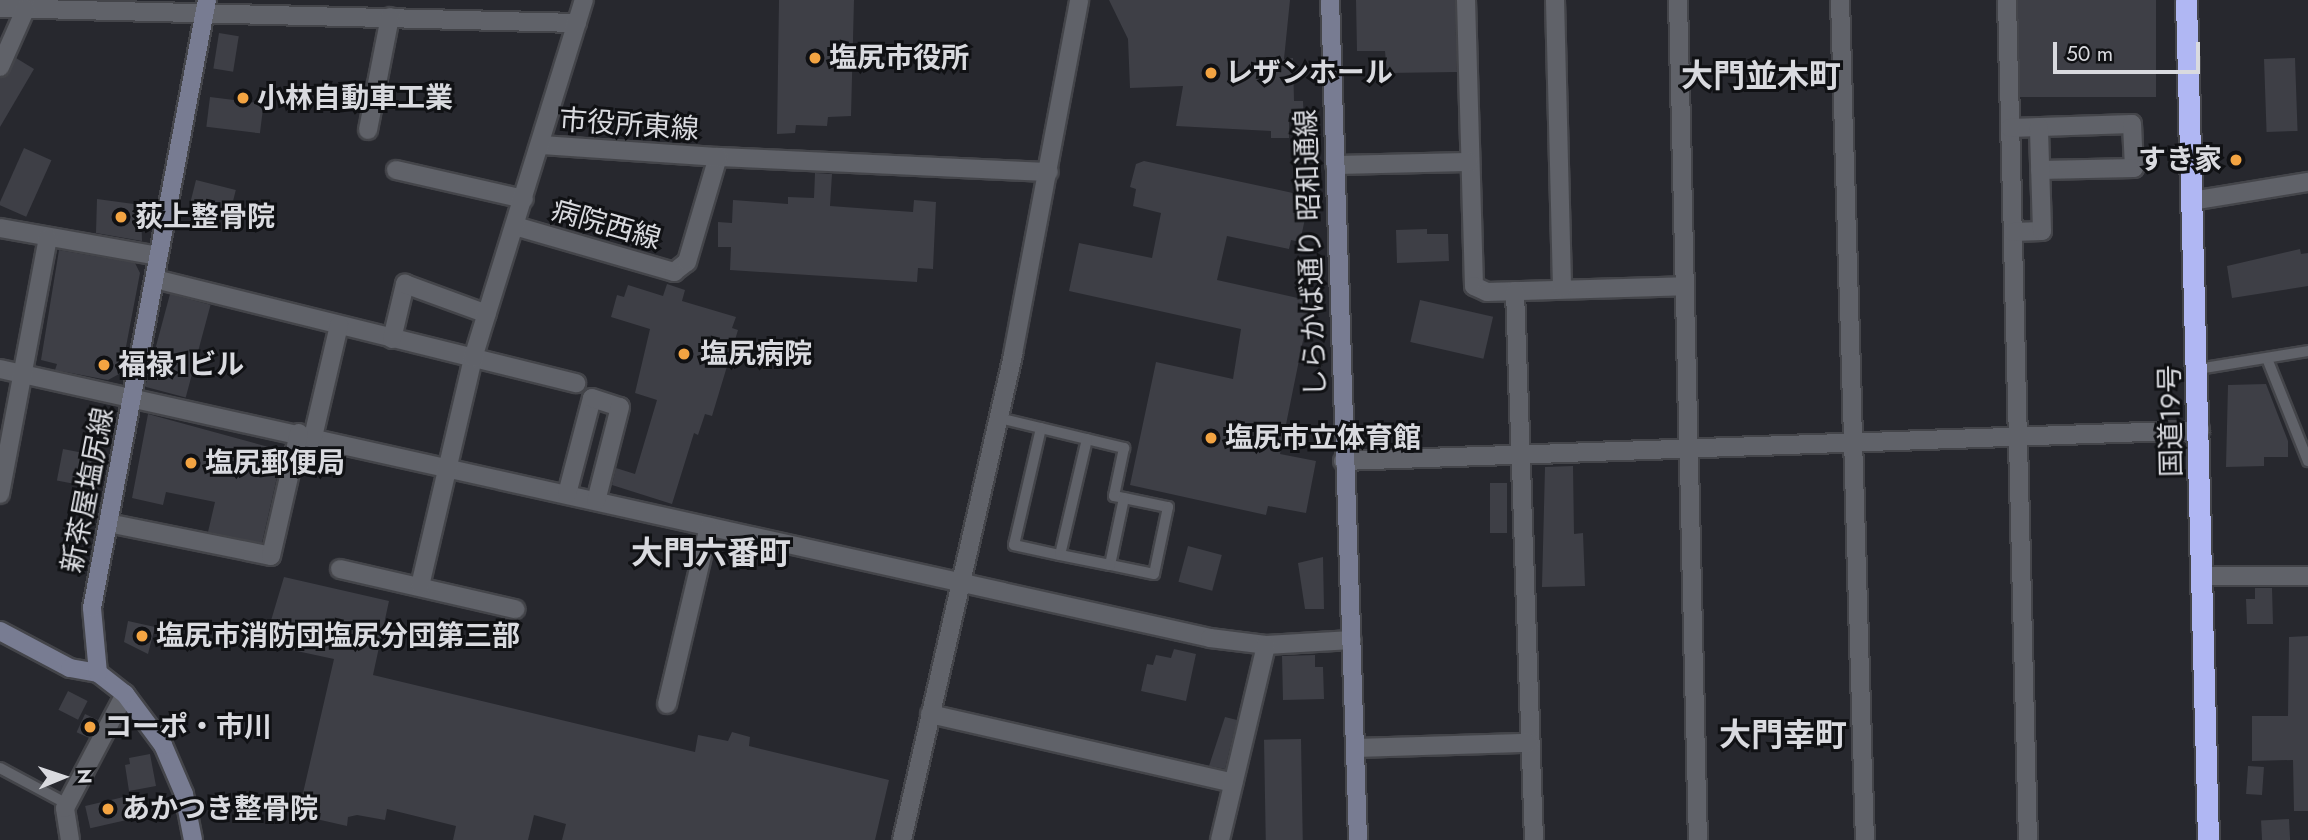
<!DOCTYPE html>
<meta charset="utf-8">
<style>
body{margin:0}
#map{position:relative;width:2308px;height:840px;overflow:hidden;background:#27282e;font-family:Jost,"Noto Sans JP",sans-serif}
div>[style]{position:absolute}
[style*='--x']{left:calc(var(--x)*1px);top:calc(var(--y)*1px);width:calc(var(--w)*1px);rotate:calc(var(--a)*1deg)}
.building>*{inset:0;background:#3e3f46;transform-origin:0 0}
.roads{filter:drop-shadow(2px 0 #44454a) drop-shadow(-2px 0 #44454a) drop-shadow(0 2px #44454a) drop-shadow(0 -2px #44454a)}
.lane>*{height:10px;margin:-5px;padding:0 5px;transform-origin:5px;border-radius:5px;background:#606269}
.street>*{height:18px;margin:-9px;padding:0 9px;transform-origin:9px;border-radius:9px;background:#606269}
.secondary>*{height:18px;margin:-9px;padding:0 9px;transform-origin:9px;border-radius:9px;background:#787c92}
.highway>*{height:21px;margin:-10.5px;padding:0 10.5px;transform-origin:10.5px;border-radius:10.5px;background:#b0b7f3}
.dots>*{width:19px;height:19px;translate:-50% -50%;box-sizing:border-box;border:4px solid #101114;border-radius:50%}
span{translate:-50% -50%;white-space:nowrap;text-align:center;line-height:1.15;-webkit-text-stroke:6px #101114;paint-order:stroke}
.poi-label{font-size:28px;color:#d9dadf;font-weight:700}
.left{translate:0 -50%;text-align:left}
.right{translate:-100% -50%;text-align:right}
.street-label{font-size:28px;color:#d9dadf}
.quarter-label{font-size:32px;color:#d9dadf;font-weight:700}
.north{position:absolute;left:28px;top:742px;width:70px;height:70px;-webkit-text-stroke:5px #101114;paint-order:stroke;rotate:88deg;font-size:19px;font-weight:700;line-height:28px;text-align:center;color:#d9dadf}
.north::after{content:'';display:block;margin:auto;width:24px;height:32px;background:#d9dadf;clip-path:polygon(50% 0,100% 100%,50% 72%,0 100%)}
.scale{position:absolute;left:2053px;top:42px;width:147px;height:32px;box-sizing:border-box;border:4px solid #d9dadf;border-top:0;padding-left:9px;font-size:21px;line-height:24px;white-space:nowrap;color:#d9dadf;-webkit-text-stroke:5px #101114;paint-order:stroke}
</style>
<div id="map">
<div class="building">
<div style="clip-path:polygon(779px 0,854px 0,851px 116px,828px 117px,827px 126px,796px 125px,795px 133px,777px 134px)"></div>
<div style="clip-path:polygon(1109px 0,1290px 0,1284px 59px,1293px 58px,1294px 101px,1303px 101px,1304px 122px,1289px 122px,1289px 138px,1271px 138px,1271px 131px,1176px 126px,1183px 86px,1130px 88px,1128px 39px)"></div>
<div style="clip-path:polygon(1356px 0,1455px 0,1457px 72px,1387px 73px,1385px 51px,1357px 51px)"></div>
<div style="left:2018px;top:0;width:138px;height:97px"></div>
<div style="left:219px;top:33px;width:20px;height:36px;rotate:9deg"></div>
<div style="clip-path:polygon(16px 58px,34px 69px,0 127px,0 78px)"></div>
<div style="left:2295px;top:58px;width:73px;height:31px;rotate:88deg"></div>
<div style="left:210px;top:97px;width:54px;height:30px;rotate:7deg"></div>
<div style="left:24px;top:148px;width:30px;height:62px;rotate:24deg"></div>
<div style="clip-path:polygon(1144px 161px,1302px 195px,1299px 213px,1306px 214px,1300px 242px,1291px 240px,1289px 249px,1227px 236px,1217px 280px,1311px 301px,1280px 454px,1316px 461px,1306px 513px,1268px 506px,1266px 515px,1130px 485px,1156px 362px,1233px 379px,1241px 329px,1069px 291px,1079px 243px,1152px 258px,1161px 213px,1133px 206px,1136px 189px,1130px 187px,1136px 164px)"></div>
<div style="clip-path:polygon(815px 173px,832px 174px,830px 206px,913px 212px,914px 200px,936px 202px,933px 269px,918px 268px,917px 282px,730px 270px,731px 247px,718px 247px,718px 222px,732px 223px,733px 200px,788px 204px,788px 197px,814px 198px)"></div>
<div style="left:196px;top:180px;width:41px;height:26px;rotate:14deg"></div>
<div style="clip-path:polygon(97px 199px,141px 205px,142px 241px,96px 233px)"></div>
<div style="clip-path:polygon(1427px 229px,1427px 234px,1448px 234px,1449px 261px,1397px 263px,1396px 230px)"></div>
<div style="clip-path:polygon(2300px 249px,2301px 254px,2308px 253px,2308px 286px,2232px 298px,2227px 266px)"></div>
<div style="clip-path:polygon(59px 250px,135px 263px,140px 273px,121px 373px,108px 380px,55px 370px,57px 364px,41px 360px)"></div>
<div style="clip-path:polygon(667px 284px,685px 290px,682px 301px,736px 317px,732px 328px,738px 330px,712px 416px,705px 414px,698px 435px,694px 433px,672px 504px,612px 485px,616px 468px,635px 474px,657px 400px,635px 393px,650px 329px,611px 317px,617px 295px,624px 297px,628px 285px,663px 296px)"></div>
<div style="left:170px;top:294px;width:42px;height:96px;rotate:15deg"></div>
<div style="left:1420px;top:300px;width:75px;height:43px;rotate:13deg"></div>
<div style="clip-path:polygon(2266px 384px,2288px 441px,2288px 457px,2264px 457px,2264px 466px,2226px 467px,2228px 385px)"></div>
<div style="clip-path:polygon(148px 414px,283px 451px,262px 543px,208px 532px,215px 502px,166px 492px,163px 505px,132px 498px)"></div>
<div style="left:63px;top:449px;width:42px;height:32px;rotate:11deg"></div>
<div style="clip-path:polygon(1573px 466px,1574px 534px,1583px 533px,1585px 586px,1542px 587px,1545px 467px)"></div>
<div style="left:1490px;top:483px;width:17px;height:50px"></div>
<div style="left:1188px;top:546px;width:35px;height:37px;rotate:15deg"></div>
<div style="clip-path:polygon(1323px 557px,1324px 609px,1305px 609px,1298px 563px)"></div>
<div style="clip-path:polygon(284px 577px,389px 601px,373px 675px,695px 752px,698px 735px,728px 741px,732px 732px,750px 737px,749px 746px,889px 780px,875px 840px,562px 840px,566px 824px,534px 815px,528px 840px,453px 840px,456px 826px,387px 809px,385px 820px,357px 815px,348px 817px,347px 826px,303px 816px,306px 807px,300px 806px,334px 659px,264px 644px)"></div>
<div style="clip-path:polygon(2255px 588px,2272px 588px,2273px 624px,2247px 624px,2246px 599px,2255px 599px)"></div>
<div style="clip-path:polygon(128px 621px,155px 627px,148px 654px,124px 642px)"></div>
<div style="clip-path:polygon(2308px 636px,2308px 811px,2294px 811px,2293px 760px,2252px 761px,2252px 716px,2288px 716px,2289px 637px)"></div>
<div style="clip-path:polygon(1174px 649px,1196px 654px,1186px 701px,1141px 691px,1147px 664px,1153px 665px,1156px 655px,1171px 658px)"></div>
<div style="clip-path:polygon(1315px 655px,1315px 667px,1323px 667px,1324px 699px,1283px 700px,1282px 656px)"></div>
<div style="left:68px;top:691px;width:22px;height:21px;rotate:27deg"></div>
<div style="left:85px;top:714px;width:14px;height:20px;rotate:25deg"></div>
<div style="clip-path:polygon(1225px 717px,1237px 720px,1225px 769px,1209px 766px)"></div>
<div style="left:1301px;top:739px;width:101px;height:37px;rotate:89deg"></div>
<div style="clip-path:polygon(150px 754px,156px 786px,129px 791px,125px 765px,130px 764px,129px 758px)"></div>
<div style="left:2248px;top:766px;width:16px;height:28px;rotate:4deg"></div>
<div style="left:128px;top:796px;width:23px;height:44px;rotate:77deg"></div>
<div style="left:2289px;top:819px;width:21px;height:28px;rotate:87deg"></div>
</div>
<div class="roads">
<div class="lane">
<div style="--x:2268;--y:361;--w:108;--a:68.2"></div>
<div style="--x:2198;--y:369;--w:111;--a:-9.3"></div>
<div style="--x:999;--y:418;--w:129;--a:13.5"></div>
<div style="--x:1124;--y:448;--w:49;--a:101.8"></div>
<div style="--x:1114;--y:496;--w:10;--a:11"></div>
<div style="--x:1124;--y:498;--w:45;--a:11.6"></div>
<div style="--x:1168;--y:507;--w:68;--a:101.8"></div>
<div style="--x:1154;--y:574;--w:45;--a:-168.4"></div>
<div style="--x:1110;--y:565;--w:68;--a:-78.2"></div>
<div style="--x:1041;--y:428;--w:120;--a:103"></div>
<div style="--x:1014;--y:545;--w:47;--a:12.3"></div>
<div style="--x:1087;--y:439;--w:119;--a:103.1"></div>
<div style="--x:1060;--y:555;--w:51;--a:11.3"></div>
<div style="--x:0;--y:768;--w:76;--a:28.2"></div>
</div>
<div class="street">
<div style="--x:1466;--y:0;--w:286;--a:88.4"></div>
<div style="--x:1474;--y:286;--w:14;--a:25"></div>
<div style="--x:1487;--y:292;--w:197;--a:-1.7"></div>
<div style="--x:1555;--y:0;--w:288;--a:88.6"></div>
<div style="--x:1678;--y:0;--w:840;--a:88.64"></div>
<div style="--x:1840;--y:0;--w:840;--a:88.3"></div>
<div style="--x:2007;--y:0;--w:840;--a:88.57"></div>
<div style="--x:0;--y:8;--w:577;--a:1.49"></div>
<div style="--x:0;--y:67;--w:64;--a:-66.2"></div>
<div style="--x:2010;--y:128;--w:122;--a:-1.9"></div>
<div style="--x:2132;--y:124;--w:44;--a:87.4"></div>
<div style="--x:2134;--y:168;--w:94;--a:178.8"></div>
<div style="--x:368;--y:130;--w:115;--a:-79"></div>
<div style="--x:718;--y:157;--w:331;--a:2.6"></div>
<div style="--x:1335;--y:165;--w:134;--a:-1.3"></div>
<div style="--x:396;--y:170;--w:131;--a:12.8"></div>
<div style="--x:2192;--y:201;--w:118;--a:-9.3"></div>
<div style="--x:515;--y:226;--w:166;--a:16.1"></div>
<div style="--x:674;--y:272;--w:16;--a:-38"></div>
<div style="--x:687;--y:262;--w:109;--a:-73.6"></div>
<div style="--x:718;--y:157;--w:175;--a:-176.1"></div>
<div style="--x:0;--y:228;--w:161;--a:10"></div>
<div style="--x:2013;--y:232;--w:29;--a:-2"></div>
<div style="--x:2042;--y:231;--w:104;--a:-91.7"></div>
<div style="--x:155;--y:279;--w:434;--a:13.9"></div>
<div style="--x:1515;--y:291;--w:549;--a:88.02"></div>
<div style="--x:392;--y:339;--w:57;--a:-76.7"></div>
<div style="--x:405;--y:284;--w:87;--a:20.1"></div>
<div style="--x:0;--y:369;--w:1240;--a:12.53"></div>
<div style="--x:1210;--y:638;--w:56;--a:7.1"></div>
<div style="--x:1266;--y:645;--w:86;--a:-3.3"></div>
<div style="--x:313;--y:437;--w:115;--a:-76.9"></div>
<div style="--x:1343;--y:461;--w:858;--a:-2.07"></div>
<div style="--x:0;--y:494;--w:260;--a:-79.4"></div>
<div style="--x:567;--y:494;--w:99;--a:-75.4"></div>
<div style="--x:592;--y:398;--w:29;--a:18"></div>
<div style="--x:620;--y:407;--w:97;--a:104.3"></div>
<div style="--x:108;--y:523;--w:166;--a:11.4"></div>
<div style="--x:271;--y:556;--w:126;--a:-77.2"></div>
<div style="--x:340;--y:569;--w:180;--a:12.9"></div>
<div style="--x:2201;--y:576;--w:107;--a:0"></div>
<div style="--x:420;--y:586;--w:234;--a:-76.9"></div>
<div style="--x:473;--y:358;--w:375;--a:-72.8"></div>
<div style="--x:667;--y:704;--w:182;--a:-76.7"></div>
<div style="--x:930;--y:714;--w:311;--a:12.8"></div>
<div style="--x:1356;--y:748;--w:173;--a:-1.7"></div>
<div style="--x:70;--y:840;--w:32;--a:-99"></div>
<div style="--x:65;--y:808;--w:129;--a:-62.2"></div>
<div style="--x:902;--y:840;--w:499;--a:-77.1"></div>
<div style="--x:1013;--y:354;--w:360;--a:-79.4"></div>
<div style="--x:1220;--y:840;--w:200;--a:-76.7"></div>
</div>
<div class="secondary">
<div style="--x:1330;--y:0;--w:840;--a:88.09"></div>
<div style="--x:0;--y:631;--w:79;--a:27.9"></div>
<div style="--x:70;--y:668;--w:28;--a:10"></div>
<div style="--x:193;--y:840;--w:47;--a:-101.1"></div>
<div style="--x:184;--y:794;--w:53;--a:-113.2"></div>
<div style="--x:163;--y:745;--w:64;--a:-126.7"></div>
<div style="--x:125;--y:694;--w:34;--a:-142"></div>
<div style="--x:98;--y:673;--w:65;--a:-95.3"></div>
<div style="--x:92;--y:608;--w:619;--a:-79.29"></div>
</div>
<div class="highway">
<div style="--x:2186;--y:0;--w:840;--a:88.5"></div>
</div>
</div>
<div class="dots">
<div style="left:815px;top:58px;background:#f3a442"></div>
<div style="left:1211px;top:73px;background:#f3a442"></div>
<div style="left:243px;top:98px;background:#f3a442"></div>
<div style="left:2236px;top:160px;background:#f3a442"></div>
<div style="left:121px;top:217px;background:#f3a442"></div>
<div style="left:684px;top:354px;background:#f3a442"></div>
<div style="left:104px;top:365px;background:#f3a442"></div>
<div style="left:1211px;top:438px;background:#f3a442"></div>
<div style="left:191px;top:463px;background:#f3a442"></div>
<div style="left:142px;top:636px;background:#f3a442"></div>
<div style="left:90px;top:727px;background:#f3a442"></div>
<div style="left:108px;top:809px;background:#f3a442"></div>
</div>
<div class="poi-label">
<span class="left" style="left:829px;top:58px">塩尻市役所</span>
<span class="left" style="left:1225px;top:73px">レザンホール</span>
<span class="left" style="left:257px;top:98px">小林自動車工業</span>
<span class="right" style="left:2222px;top:160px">すき家</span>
<span class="left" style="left:135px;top:217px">荻上整骨院</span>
<span class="left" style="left:700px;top:354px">塩尻病院</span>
<span class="left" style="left:118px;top:365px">福禄1ビル</span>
<span class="left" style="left:1225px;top:438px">塩尻市立体育館</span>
<span class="left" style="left:205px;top:463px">塩尻郵便局</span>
<span class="left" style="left:156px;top:636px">塩尻市消防団塩尻分団第三部</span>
<span class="left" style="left:104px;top:727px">コーポ・市川</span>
<span class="left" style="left:122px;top:809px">あかつき整骨院</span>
</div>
<div class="street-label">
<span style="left:629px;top:125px;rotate:4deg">市役所東線</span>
<span style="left:606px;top:225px;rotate:16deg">病院西線</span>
<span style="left:1311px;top:253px;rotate:-92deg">しらかば通り 昭和通線</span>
<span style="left:2171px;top:421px;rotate:-91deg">国道19号</span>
<span style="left:88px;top:490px;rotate:-79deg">新茶屋塩尻線</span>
</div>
<div class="quarter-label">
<span style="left:1761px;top:76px">大門並木町</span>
<span style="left:711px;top:553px">大門六番町</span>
<span style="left:1783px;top:735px">大門幸町</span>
</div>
<div class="north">N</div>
<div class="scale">50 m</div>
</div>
